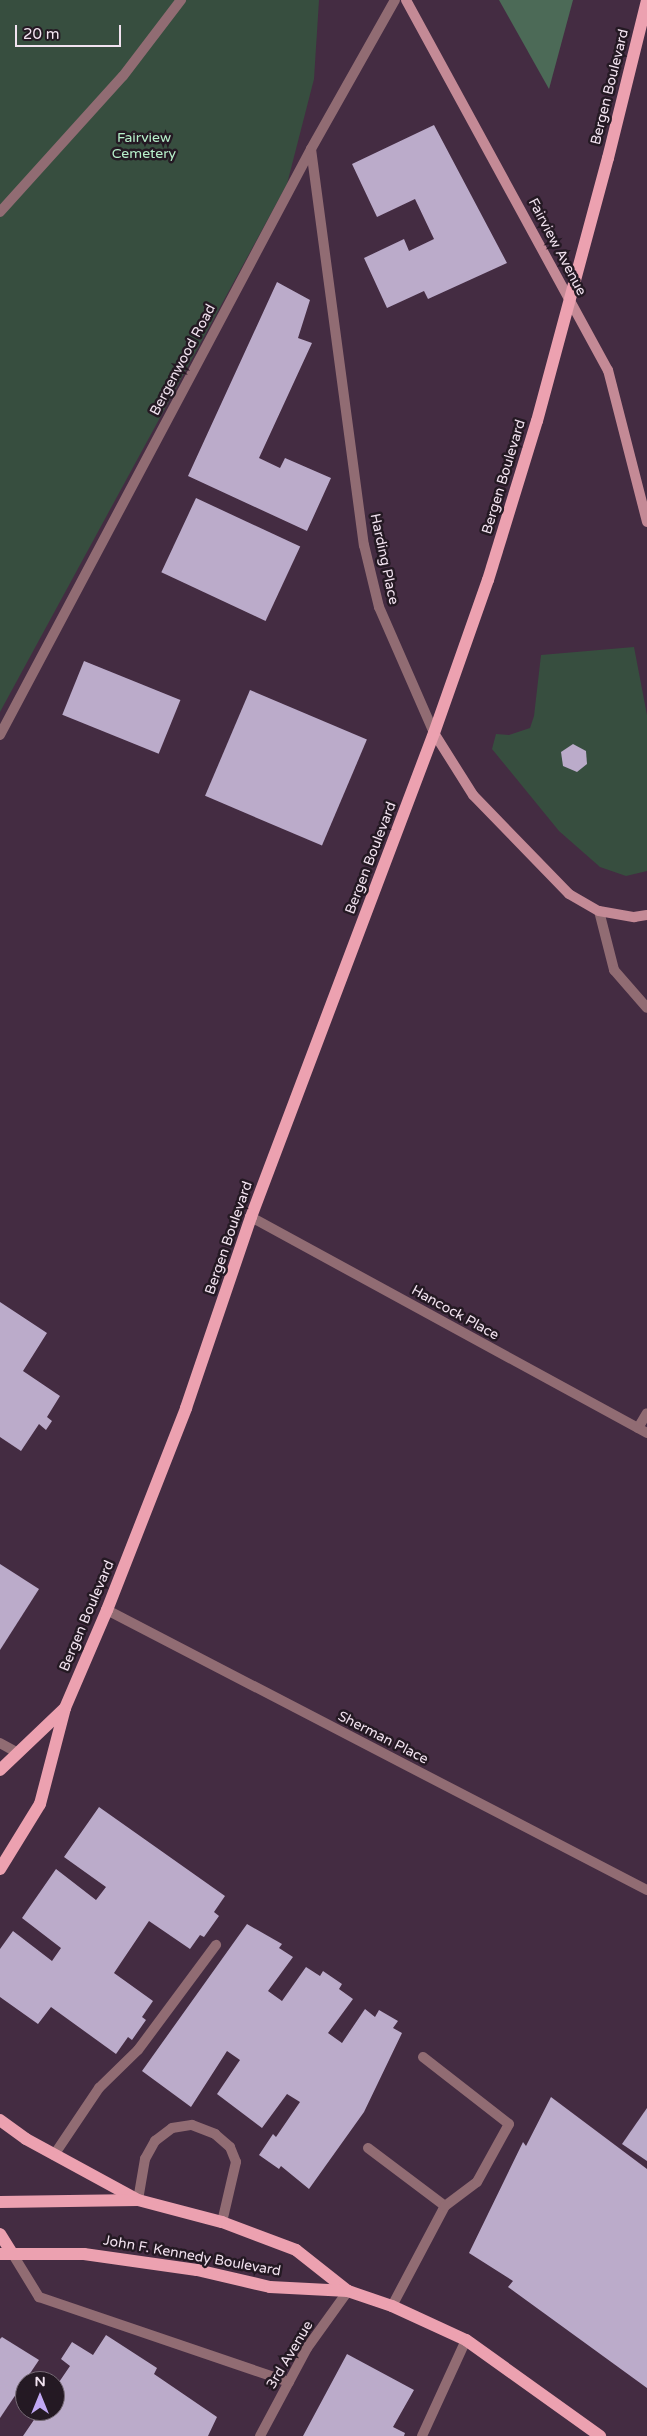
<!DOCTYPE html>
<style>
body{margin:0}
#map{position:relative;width:647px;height:2436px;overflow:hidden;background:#442c42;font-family:"Varela Round",sans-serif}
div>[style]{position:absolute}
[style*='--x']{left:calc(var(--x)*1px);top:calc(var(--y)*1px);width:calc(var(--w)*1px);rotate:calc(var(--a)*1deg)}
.green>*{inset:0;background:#374e3f}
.forest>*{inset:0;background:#4c6a57}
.building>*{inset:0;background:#bbabca;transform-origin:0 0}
.service>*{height:10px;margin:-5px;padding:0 5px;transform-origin:5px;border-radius:5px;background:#916c73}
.minor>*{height:10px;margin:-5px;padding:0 5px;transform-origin:5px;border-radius:5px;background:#916c73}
.tertiary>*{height:10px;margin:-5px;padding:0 5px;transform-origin:5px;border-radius:5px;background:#916c73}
.secondary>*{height:10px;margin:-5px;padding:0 5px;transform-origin:5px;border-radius:5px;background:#c48a96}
.primary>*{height:12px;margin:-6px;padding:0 6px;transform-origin:6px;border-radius:6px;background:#eca1b0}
.primary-bridge>*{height:12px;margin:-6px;padding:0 6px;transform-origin:6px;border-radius:6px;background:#eca1b0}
span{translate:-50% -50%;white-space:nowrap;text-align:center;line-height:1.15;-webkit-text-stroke:5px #241923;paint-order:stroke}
.street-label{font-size:14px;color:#f2e3f0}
.park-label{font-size:14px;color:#b6efca}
.north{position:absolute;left:15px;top:2371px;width:50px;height:50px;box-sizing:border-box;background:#241923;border:1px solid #766a75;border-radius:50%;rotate:0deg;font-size:14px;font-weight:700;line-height:20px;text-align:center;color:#f2e3f0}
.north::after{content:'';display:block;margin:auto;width:18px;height:22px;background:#c1a8f3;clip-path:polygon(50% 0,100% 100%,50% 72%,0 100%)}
.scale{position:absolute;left:15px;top:25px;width:106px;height:22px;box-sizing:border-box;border:2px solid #f2e3f0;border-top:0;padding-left:6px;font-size:15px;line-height:18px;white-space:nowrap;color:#f2e3f0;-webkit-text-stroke:4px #241923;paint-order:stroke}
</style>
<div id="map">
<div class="green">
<div style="clip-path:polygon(0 0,319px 0,314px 79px,287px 184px,0 712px)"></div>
<div style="clip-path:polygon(634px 647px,647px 715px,647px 871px,626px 876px,600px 867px,559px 831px,492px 749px,496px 734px,509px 735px,530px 728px,534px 716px,541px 655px)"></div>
</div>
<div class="forest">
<div style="clip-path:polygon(499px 0,573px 0,549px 89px)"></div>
</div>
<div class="building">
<div style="clip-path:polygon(434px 125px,507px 263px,428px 299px,424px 291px,387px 308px,364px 258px,404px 239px,409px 251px,434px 239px,415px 199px,377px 217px,352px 164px)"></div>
<div style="clip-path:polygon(277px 282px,310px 300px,298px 338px,312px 343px,259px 458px,280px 468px,285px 458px,331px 478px,307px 531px,188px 476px)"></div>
<div style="left:196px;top:498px;width:115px;height:82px;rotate:25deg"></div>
<div style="left:84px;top:661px;width:104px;height:58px;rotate:22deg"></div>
<div style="left:250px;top:690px;width:127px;height:115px;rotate:23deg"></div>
<div style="clip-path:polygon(573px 744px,586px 751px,587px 764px,577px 772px,563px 766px,561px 752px)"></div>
<div style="clip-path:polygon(0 1302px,47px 1333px,23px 1371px,60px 1396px,47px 1417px,52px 1421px,46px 1430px,39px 1424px,21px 1451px,0 1437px)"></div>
<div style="clip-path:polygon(0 1564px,39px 1589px,0 1650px)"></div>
<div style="clip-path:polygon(99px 1807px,225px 1896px,214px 1912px,219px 1916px,204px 1937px,200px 1935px,190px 1949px,149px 1921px,114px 1973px,153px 2001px,142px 2017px,146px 2020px,132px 2040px,128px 2037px,116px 2054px,51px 2007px,38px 2024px,0 1997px,0 1949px,13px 1931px,52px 1961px,61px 1948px,22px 1918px,56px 1869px,96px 1900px,106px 1887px,64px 1857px)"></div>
<div style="clip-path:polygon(247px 1924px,282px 1944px,279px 1948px,293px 1957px,268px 1991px,282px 2001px,306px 1967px,320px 1976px,323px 1971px,342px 1984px,339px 1989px,353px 1999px,328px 2033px,342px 2043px,365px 2009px,375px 2017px,379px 2010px,398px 2021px,393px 2028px,402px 2033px,364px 2112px,309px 2189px,281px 2166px,279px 2169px,259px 2155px,273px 2134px,276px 2137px,300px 2102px,287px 2094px,262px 2128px,217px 2094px,240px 2060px,227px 2051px,191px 2107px,142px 2071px)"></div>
<div style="clip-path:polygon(551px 2097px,647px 2169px,647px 2388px,508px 2287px,513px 2281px,469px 2253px,523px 2142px,526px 2146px)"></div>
<div style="clip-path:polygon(647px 2108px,647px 2161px,622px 2144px)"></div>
<div style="clip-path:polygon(106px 2335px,157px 2368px,154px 2374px,217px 2417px,208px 2436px,23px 2436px,40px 2411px,55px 2411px,55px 2388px,70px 2366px,61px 2359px,72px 2342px,93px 2355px)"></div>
<div style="clip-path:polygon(2px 2337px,39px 2360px,0 2418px,0 2339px)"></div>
<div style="clip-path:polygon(347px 2354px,414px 2390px,393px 2427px,405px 2433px,404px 2436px,303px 2436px)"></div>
</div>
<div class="service">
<div style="--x:0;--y:212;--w:183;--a:-47.9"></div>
<div style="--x:123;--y:76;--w:96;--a:-52.7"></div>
<div style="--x:599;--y:911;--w:61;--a:75.7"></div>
<div style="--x:614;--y:970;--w:50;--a:49"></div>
<div style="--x:638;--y:1428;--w:17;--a:-59"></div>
<div style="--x:0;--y:1743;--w:21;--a:29"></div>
<div style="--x:368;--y:2148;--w:96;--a:37"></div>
<div style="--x:54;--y:2155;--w:81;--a:-56.1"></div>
<div style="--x:99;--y:2088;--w:54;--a:-44.3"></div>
<div style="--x:138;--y:2050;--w:131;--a:-53.4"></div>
<div style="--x:138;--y:2200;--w:42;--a:-80.3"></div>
<div style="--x:145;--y:2159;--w:21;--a:-61"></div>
<div style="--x:155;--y:2141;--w:21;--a:-37"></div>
<div style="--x:172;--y:2128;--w:20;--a:-9"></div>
<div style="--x:192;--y:2125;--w:25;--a:21"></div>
<div style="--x:215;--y:2134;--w:20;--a:41"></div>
<div style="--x:230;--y:2147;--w:16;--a:68"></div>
<div style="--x:236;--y:2162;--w:62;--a:103.1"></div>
<div style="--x:12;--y:2253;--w:52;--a:58.5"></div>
<div style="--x:39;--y:2297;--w:264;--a:18.8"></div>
<div style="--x:392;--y:2306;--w:113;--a:-62.1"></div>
<div style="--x:445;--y:2206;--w:40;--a:-37"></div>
<div style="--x:477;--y:2182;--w:66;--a:-61.1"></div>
<div style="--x:509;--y:2124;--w:109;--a:-142.1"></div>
<div style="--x:422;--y:2436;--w:106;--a:-65.4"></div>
</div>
<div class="minor">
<div style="--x:311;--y:149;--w:400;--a:82.4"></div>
<div style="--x:364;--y:545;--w:64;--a:76.4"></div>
<div style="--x:379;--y:607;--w:137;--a:66.4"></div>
<div style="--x:251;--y:1217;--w:451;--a:28.6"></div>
<div style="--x:107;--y:1610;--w:608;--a:27.41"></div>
<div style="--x:260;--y:2436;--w:100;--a:-61.9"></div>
<div style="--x:307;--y:2348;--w:70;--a:-54.3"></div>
</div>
<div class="tertiary">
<div style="--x:0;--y:735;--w:663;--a:-62.04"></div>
<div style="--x:311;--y:149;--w:171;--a:-60.6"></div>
</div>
<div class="secondary">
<div style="--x:406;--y:0;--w:422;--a:61.4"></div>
<div style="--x:608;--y:370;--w:157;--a:75.6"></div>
<div style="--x:434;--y:733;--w:73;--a:57.8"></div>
<div style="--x:473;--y:795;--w:138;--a:45.9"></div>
<div style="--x:569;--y:894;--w:34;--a:30"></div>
<div style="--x:599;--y:911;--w:36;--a:10"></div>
<div style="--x:634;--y:917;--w:13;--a:-9"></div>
</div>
<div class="primary">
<div style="--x:608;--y:158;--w:163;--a:-76.1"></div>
<div style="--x:0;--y:1770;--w:90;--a:-43.6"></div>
<div style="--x:0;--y:1869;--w:76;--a:-58.4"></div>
<div style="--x:40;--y:1804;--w:99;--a:-75.4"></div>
<div style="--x:65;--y:1708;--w:107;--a:-66.8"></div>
<div style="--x:107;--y:1610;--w:217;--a:-68.6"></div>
<div style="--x:186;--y:1408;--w:202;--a:-71.2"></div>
<div style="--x:251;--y:1217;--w:517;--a:-69.29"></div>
<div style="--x:434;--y:733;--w:162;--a:-70.6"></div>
<div style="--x:488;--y:580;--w:166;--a:-72.9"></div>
<div style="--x:0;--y:2120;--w:32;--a:36"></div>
<div style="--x:26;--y:2139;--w:125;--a:28.6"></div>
<div style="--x:0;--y:2202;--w:138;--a:-0.8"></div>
<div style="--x:138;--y:2200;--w:87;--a:14.7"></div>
<div style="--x:222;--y:2222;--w:79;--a:20.7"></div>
<div style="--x:296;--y:2250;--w:66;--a:38.3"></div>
<div style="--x:0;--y:2234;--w:22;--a:58"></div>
<div style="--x:0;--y:2254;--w:84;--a:0"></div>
<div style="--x:84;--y:2254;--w:114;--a:8.1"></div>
<div style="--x:197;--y:2270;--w:75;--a:13.1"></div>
<div style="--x:270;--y:2287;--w:78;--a:2.9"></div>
<div style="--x:348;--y:2291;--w:46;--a:18.8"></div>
<div style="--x:392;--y:2306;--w:81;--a:24.7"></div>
<div style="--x:466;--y:2340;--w:165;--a:35.6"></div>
</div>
<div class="primary-bridge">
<div style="--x:537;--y:421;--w:272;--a:-74.9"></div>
</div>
<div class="street-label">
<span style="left:610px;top:87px;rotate:-76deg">Bergen Boulevard</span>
<span style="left:557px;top:247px;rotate:62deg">Fairview Avenue</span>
<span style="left:183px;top:360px;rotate:-62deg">Bergenwood Road</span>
<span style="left:504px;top:477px;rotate:-73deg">Bergen Boulevard</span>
<span style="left:384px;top:559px;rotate:78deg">Harding Place</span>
<span style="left:371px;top:858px;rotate:-69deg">Bergen Boulevard</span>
<span style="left:229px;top:1238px;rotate:-71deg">Bergen Boulevard</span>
<span style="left:455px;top:1313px;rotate:29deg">Hancock Place</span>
<span style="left:87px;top:1616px;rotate:-67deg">Bergen Boulevard</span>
<span style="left:383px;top:1738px;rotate:27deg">Sherman Place</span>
<span style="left:192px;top:2256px;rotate:10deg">John F. Kennedy Boulevard</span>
<span style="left:290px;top:2355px;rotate:-59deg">3rd Avenue</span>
</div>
<div class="park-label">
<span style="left:144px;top:146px">Fairview<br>Cemetery</span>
</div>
<div class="north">N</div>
<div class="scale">20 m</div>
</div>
